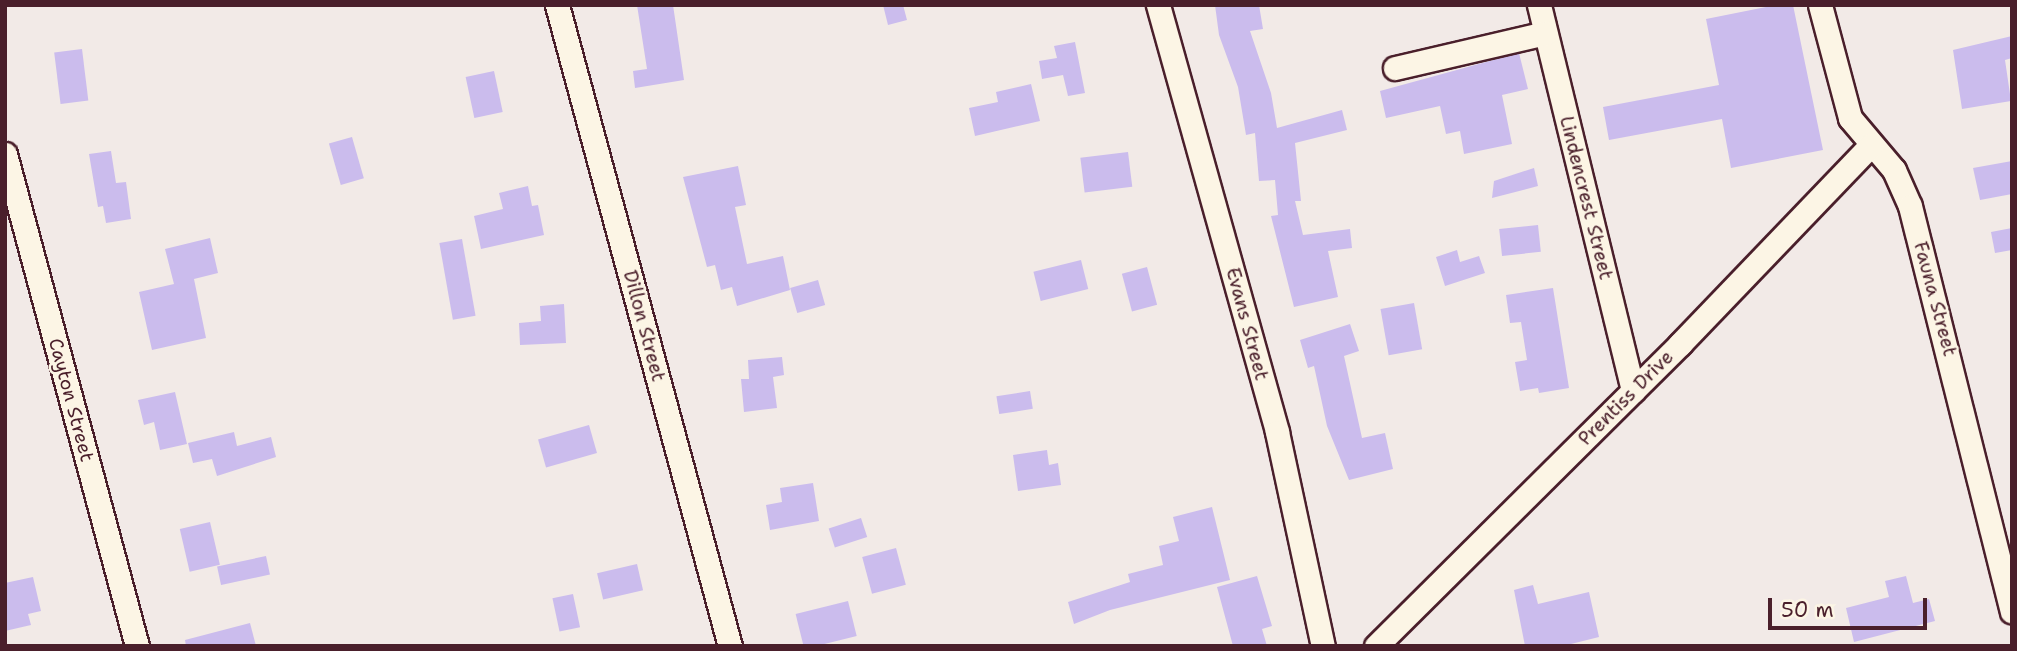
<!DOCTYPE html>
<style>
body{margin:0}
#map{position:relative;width:2017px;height:651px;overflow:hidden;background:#f2eae7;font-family:"Shantell Sans",sans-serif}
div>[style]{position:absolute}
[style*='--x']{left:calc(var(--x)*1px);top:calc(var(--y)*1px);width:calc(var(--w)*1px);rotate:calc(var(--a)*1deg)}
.building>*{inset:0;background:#cbbced;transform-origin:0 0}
.roads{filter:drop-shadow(2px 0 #4a1f2b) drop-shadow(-2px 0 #4a1f2b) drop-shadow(0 2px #4a1f2b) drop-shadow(0 -2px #4a1f2b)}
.minor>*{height:23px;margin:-11.5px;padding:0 11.5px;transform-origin:11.5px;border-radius:11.5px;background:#fcf5e5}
span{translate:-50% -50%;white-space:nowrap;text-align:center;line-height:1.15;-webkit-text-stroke:5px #fcf5e5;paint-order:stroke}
.street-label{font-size:19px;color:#4a1f2b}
.frame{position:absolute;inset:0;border:7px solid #4a1f2b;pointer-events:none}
.scale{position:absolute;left:1768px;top:598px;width:159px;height:32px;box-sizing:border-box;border:4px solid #4a1f2b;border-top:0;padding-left:9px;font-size:21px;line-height:24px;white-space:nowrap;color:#4a1f2b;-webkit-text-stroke:5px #fcf5e5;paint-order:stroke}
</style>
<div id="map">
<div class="building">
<div style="clip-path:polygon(637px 5px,673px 5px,684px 80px,635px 88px,633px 71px,647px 69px)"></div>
<div style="clip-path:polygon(883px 5px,903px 5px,907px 20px,888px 25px)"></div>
<div style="clip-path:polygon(1215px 5px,1259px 5px,1263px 29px,1250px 31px,1271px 93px,1277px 128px,1342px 110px,1347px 130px,1295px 143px,1301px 201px,1295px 201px,1303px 235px,1350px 229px,1352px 248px,1328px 251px,1338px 297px,1294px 307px,1271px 216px,1278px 215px,1275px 180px,1259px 181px,1255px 133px,1246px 135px,1238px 87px,1219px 35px)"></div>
<div style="clip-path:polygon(1776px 5px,1793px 5px,1823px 150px,1731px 168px,1722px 119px,1609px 140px,1603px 107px,1719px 85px,1706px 19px)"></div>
<div style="clip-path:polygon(2012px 36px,2012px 58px,2005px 60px,2011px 101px,1962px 109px,1953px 50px)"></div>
<div style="clip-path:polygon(1075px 42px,1085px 93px,1068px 96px,1063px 75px,1042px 79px,1039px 61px,1057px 58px,1054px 46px)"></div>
<div style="left:82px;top:49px;width:52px;height:28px;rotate:83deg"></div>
<div style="clip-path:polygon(1519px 53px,1528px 89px,1502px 95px,1512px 144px,1464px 154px,1460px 131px,1446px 134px,1440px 106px,1386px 118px,1380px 91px)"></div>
<div style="left:494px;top:71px;width:42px;height:29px;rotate:78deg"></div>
<div style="clip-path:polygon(1031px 84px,1040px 121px,975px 136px,969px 108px,998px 102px,996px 92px)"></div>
<div style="left:352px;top:137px;width:43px;height:24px;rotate:74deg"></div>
<div style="clip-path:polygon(111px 151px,116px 183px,126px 182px,131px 219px,106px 223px,103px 206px,98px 207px,89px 154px)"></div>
<div style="left:1128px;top:152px;width:35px;height:48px;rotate:83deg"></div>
<div style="clip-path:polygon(2012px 161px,2012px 194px,1980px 200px,1973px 168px)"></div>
<div style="clip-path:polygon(738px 166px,746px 205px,735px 207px,747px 264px,783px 256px,790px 290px,737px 306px,732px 287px,721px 290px,715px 265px,707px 267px,683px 177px)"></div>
<div style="clip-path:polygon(1534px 168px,1538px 186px,1492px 198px,1494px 181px)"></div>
<div style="clip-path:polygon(528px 186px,532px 206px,538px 205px,544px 235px,481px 249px,474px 216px,503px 209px,499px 193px)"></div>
<div style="left:1538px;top:225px;width:27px;height:39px;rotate:84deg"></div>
<div style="clip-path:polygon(2012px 228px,2012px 250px,1995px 253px,1991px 232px)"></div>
<div style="clip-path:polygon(210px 238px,218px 273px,194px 279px,206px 338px,152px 350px,139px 292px,174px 284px,165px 249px)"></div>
<div style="left:462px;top:239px;width:78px;height:23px;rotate:80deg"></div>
<div style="clip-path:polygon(1457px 250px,1460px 262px,1479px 256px,1485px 273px,1445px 286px,1436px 257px)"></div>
<div style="left:1081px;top:260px;width:30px;height:49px;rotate:76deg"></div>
<div style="left:1147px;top:267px;width:39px;height:26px;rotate:75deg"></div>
<div style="left:818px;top:280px;width:26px;height:29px;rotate:74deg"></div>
<div style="clip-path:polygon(1553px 288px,1569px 388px,1539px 393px,1538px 388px,1520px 391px,1515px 362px,1527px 360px,1521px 322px,1510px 323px,1506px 295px)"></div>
<div style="left:1414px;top:303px;width:47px;height:34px;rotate:80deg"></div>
<div style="clip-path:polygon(564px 304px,566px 343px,520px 345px,519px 323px,541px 321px,540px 306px)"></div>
<div style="clip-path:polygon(1350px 324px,1359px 351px,1344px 356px,1362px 438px,1385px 433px,1393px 469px,1349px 480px,1327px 426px,1314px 366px,1308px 368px,1300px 340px)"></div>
<div style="clip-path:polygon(782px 357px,784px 375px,773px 377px,777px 408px,744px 412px,741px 379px,749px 379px,748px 360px)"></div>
<div style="left:1030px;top:391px;width:18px;height:34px;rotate:81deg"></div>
<div style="clip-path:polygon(175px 392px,187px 444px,160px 450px,154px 422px,144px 425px,138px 400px)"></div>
<div style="left:589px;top:425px;width:29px;height:53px;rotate:74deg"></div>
<div style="clip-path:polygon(234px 432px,237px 446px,271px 437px,276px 457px,217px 476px,212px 459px,193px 463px,188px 443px)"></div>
<div style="clip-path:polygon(1047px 450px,1049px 465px,1058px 463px,1061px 485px,1018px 491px,1013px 455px)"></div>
<div style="clip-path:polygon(813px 483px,819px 521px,770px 530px,766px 505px,782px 502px,780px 488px)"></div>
<div style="clip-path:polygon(1212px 507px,1230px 580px,1110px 610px,1074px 624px,1068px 602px,1130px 582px,1128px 574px,1163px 565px,1159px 546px,1179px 541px,1173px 517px)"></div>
<div style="left:861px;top:518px;width:20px;height:34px;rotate:72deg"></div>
<div style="left:210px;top:522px;width:44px;height:31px;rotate:77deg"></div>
<div style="left:896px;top:548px;width:38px;height:35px;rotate:75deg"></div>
<div style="left:266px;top:556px;width:19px;height:50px;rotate:78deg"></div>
<div style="left:637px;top:564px;width:27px;height:41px;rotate:77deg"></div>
<div style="clip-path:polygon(1257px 576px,1272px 626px,1262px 629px,1267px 646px,1233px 646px,1217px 587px)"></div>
<div style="clip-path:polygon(1906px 576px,1913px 603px,1929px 599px,1935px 621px,1854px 642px,1846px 608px,1889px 597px,1885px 581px)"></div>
<div style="clip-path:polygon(33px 577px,41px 611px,28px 614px,31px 625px,5px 631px,5px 583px)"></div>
<div style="clip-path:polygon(1533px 585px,1538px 604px,1589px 592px,1599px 637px,1563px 646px,1525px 646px,1514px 590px)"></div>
<div style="left:573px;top:594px;width:34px;height:21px;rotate:78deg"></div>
<div style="left:848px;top:601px;width:36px;height:54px;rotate:76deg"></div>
<div style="clip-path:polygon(250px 623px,256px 646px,186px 646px,185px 640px)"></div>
</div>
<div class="roads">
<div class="minor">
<div style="--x:557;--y:5;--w:664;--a:74.9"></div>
<div style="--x:1158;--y:5;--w:443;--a:74.4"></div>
<div style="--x:1277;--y:432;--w:219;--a:77.9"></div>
<div style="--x:1539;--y:5;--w:397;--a:76.3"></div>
<div style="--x:1820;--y:5;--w:117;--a:75.1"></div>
<div style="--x:1850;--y:118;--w:68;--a:49.8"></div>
<div style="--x:1894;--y:170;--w:39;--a:66"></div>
<div style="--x:1910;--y:206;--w:418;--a:75.9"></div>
<div style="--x:1395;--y:68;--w:154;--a:-13.1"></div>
<div style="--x:5;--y:154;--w:509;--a:74.98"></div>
<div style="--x:1376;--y:646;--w:429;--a:-44.8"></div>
<div style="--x:1680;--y:344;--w:276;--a:-46.2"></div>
</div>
</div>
<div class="street-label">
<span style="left:1586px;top:198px;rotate:76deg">Lindencrest Street</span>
<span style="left:1935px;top:299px;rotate:75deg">Fauna Street</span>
<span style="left:1247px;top:324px;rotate:75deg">Evans Street</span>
<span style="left:644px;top:326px;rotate:75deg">Dillon Street</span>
<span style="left:1626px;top:398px;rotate:-45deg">Prentiss Drive</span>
<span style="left:71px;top:400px;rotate:75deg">Cayton Street</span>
</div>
<div class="frame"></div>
<div class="scale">50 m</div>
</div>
